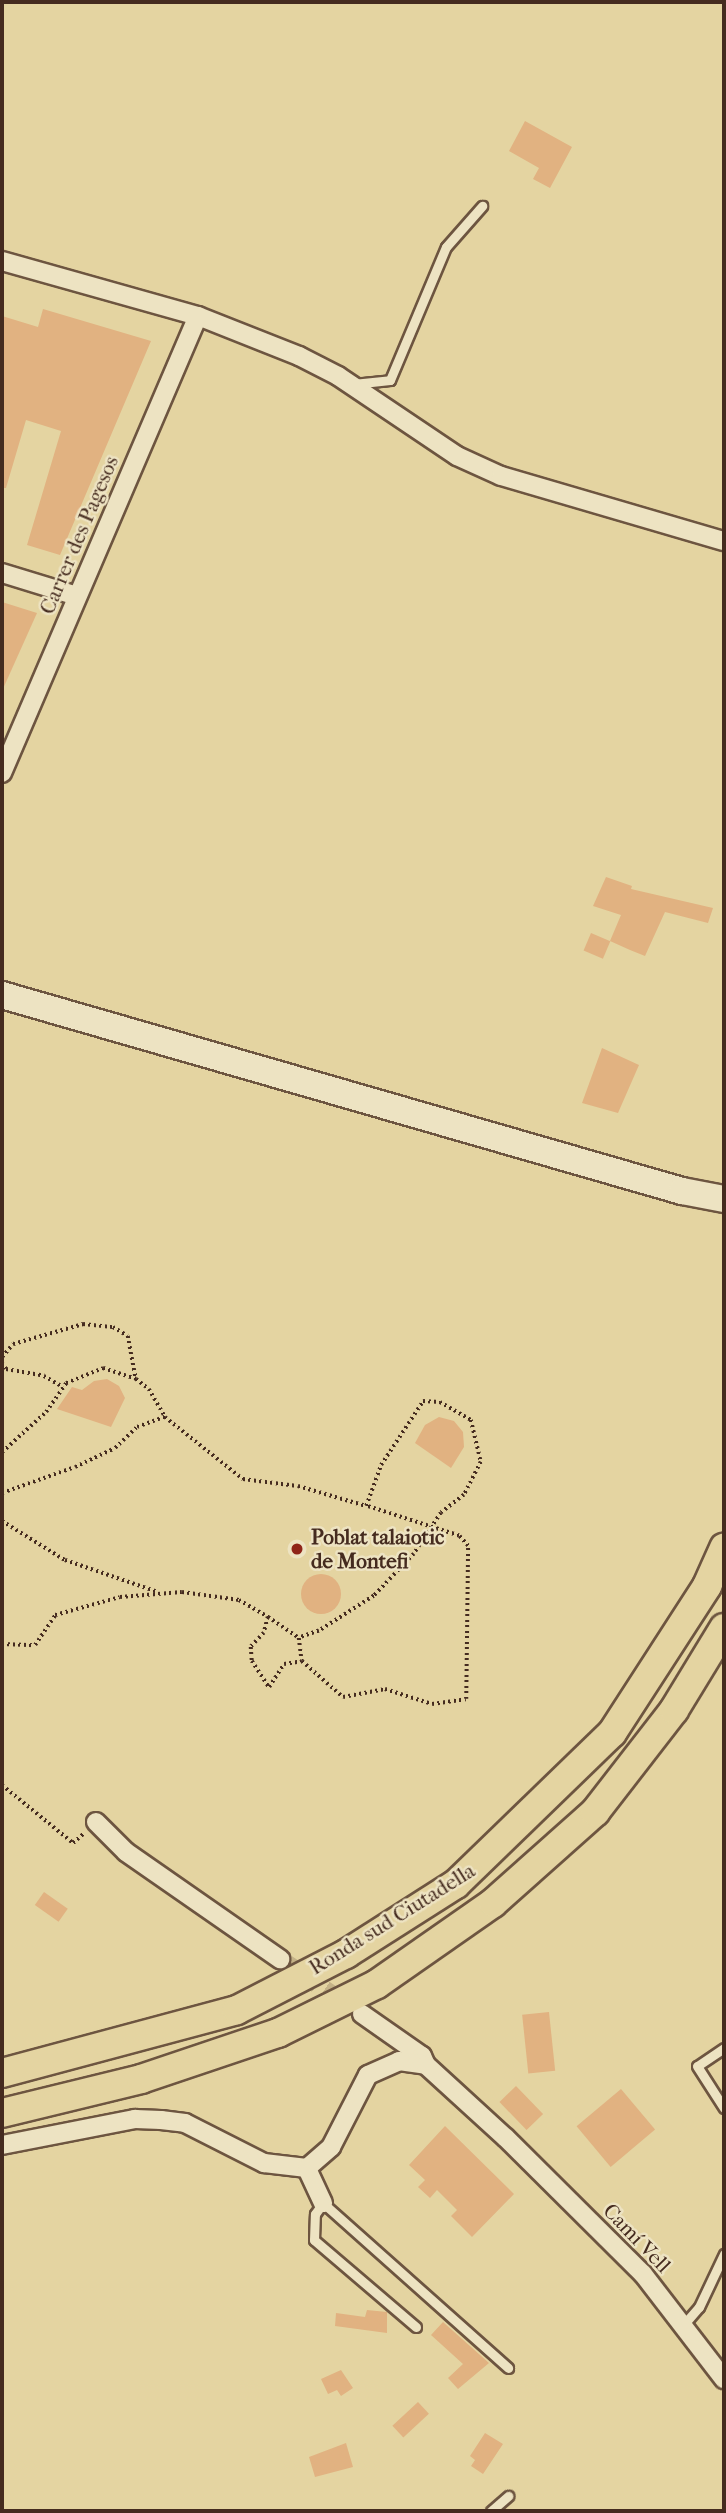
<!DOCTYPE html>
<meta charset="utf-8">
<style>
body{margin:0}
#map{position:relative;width:726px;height:2513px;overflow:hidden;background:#e4d4a1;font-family:"IM FELL French Canon",serif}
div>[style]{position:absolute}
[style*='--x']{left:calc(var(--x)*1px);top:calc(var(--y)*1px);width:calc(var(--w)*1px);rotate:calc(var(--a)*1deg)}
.building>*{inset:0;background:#e1b281;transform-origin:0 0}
.round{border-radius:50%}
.minor-tunnel>*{height:18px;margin-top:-9px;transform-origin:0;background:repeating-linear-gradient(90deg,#c4b287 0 18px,transparent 0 27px)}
.path>*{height:3.5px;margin-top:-1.75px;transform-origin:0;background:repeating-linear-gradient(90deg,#452b1f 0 2px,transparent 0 5.5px)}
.roads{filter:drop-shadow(2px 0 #6d5540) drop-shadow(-2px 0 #6d5540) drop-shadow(0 2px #6d5540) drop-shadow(0 -2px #6d5540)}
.service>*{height:9px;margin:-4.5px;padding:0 4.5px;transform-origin:4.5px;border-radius:4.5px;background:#ede3c2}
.minor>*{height:18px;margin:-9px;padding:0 9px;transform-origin:9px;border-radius:9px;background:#ede3c2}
.secondary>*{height:26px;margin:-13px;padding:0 13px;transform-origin:13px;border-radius:13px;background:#ede3c2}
.primary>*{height:28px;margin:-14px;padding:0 14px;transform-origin:14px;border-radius:14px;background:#e4d4a1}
.dots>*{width:19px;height:19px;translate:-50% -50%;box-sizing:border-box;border:4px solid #ede3c2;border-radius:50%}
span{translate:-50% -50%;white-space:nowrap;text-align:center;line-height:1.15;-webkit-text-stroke:5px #ede3c2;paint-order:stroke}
.street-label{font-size:21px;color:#452b1f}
.poi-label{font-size:21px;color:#452b1f;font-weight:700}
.left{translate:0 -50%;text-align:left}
.frame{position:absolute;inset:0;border:4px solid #452b1f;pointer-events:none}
</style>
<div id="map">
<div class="building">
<div style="clip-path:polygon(525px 121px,572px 147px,550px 188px,533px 179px,539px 168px,509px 151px)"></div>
<div style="clip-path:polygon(43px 309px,151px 341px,60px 555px,27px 545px,61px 431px,26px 420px,6px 488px,2px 488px,2px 316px,38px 327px)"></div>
<div style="clip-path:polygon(2px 602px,37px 613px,2px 691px)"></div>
<div style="clip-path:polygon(606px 877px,632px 886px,631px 889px,713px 908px,708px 923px,665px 912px,645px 956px,630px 950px,610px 941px,621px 915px,593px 906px)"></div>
<div style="left:591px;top:933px;width:21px;height:19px;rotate:23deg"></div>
<div style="clip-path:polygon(602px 1048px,639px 1065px,618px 1113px,582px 1103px)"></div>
<div style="clip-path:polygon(107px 1379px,119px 1386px,125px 1398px,111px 1427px,57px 1409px,72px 1387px,82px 1390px,94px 1381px)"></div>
<div style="clip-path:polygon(439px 1417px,454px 1421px,463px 1432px,464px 1447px,451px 1468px,415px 1443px,425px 1425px)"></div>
<div class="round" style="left:301px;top:1574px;width:40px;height:40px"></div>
<div style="left:44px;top:1892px;width:29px;height:16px;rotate:35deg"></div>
<div style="left:549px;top:2012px;width:59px;height:27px;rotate:84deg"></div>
<div style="left:516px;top:2086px;width:39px;height:23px;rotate:46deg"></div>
<div style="left:621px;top:2089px;width:53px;height:58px;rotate:50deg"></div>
<div style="clip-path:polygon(445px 2126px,514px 2194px,472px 2237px,451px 2216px,457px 2210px,437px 2190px,430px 2198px,418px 2187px,425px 2180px,409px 2165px)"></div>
<div style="clip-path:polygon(367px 2310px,387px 2312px,387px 2333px,335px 2326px,336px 2313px,365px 2317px)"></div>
<div style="clip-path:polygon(443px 2322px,489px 2363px,458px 2389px,448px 2378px,463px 2364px,431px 2335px)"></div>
<div style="clip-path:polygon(341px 2370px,353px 2388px,341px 2396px,337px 2390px,328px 2394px,321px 2379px)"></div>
<div style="left:418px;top:2402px;width:16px;height:35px;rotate:47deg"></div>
<div style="clip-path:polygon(485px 2433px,503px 2444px,483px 2474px,471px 2466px,475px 2460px,470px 2456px)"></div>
<div style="clip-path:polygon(346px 2443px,353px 2467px,315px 2477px,309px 2457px)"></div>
</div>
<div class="minor-tunnel">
<div style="--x:280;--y:1959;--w:83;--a:34.3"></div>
</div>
<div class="path">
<div style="--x:2;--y:1357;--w:17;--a:-50"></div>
<div style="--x:13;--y:1344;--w:73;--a:-15.9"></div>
<div style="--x:83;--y:1324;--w:30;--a:6"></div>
<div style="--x:113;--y:1327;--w:17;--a:31"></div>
<div style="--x:128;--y:1336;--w:44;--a:79.5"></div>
<div style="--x:2;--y:1363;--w:7;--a:56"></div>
<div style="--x:6;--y:1369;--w:39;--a:10"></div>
<div style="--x:44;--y:1376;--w:22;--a:30"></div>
<div style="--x:2;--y:1452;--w:59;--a:-42.3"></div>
<div style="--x:46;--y:1412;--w:35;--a:-55"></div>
<div style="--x:66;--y:1383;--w:40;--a:-22"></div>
<div style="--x:103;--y:1368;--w:35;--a:18"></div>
<div style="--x:136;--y:1379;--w:16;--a:38"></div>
<div style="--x:149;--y:1389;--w:32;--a:60"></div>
<div style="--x:165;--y:1417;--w:100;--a:38.5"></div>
<div style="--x:243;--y:1479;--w:55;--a:7.3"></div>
<div style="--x:298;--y:1486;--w:71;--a:16.4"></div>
<div style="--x:366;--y:1506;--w:44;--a:-69.9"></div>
<div style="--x:381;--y:1465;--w:77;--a:-56.7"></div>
<div style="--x:423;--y:1401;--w:17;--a:3"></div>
<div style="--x:440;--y:1402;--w:36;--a:30"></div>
<div style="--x:471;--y:1420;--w:43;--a:76.6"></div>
<div style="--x:481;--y:1462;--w:37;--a:117"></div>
<div style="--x:464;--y:1495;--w:29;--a:142"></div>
<div style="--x:441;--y:1513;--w:49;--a:123.4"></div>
<div style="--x:414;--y:1554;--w:58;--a:133.6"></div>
<div style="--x:374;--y:1596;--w:65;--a:147.5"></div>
<div style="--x:319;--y:1631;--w:21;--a:161"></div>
<div style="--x:2;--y:1493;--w:77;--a:-19.6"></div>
<div style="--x:75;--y:1467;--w:44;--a:-25.4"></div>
<div style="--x:115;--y:1448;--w:30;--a:-44"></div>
<div style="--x:137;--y:1427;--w:30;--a:-20"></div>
<div style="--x:2;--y:1521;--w:74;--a:31.8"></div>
<div style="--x:65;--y:1560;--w:98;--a:19"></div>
<div style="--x:268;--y:1617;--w:37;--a:34"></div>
<div style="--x:299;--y:1638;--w:23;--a:83"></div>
<div style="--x:2;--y:1644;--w:33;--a:2"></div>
<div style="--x:35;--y:1645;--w:36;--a:-56"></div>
<div style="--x:55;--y:1615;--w:67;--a:-15.5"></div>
<div style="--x:120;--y:1597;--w:62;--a:-4.6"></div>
<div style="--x:182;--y:1592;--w:58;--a:8"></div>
<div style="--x:239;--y:1600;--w:34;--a:30"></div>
<div style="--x:268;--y:1617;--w:16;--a:104"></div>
<div style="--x:264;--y:1633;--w:19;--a:133"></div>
<div style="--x:251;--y:1647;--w:14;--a:86"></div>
<div style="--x:252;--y:1661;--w:31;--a:57"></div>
<div style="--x:269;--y:1687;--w:27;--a:-57"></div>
<div style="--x:284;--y:1664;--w:18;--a:-9"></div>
<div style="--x:302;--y:1661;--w:55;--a:41.3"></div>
<div style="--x:343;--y:1697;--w:43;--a:-10.8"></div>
<div style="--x:385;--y:1689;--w:49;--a:17.7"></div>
<div style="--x:432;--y:1704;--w:34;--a:-8"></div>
<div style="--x:466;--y:1699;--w:153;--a:-89.3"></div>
<div style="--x:468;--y:1546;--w:13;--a:-132"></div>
<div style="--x:459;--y:1536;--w:98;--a:-162.1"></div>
<div style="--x:2;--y:1785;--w:92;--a:39.2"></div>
<div style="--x:73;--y:1843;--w:15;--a:-42"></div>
</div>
<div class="roads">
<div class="service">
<div style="--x:353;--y:384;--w:37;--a:-6"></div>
<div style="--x:390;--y:380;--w:144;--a:-67.2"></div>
<div style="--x:446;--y:247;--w:55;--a:-48.7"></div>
<div style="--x:724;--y:2048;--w:32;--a:146"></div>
<div style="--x:697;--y:2066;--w:50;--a:57.3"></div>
<div style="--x:685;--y:2323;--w:21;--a:-49"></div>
<div style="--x:699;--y:2307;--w:59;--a:-64.7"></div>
<div style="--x:416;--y:2327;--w:134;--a:-139.5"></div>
<div style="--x:314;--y:2240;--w:26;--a:-88"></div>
<div style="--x:315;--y:2214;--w:14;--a:-54"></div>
<div style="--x:323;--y:2203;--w:248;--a:41.7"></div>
<div style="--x:491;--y:2511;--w:23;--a:-41"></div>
</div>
<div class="minor">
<div style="--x:2;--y:261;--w:204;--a:15.7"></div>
<div style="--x:198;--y:316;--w:109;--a:21.6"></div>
<div style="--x:299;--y:356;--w:44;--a:27.1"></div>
<div style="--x:338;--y:376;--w:143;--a:33.9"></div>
<div style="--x:457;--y:456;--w:48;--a:24.4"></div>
<div style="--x:501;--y:476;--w:232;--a:16.3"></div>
<div style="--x:2;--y:573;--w:78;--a:17"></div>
<div style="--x:2;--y:773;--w:497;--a:-66.8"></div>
<div style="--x:96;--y:1822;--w:42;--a:45"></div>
<div style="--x:126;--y:1852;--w:188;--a:34.8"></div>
<div style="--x:362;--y:2014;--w:73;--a:35"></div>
<div style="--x:422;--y:2056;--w:10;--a:66"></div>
<div style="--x:2;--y:2145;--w:136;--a:-11.1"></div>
<div style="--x:135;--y:2119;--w:26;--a:2"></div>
<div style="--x:161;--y:2120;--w:24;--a:7"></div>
<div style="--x:185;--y:2123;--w:89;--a:26.9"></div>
<div style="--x:264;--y:2163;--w:43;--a:6.6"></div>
<div style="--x:323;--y:2203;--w:38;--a:-115"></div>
<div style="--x:307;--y:2168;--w:32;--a:-41"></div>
<div style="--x:331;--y:2147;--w:81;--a:-62.8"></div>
<div style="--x:368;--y:2075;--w:34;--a:-24"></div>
<div style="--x:399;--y:2061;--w:27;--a:8"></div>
<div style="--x:426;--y:2065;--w:108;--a:42.4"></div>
<div style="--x:506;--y:2138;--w:193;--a:44.8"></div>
<div style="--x:643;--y:2274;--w:133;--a:52.4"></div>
</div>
<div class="secondary">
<div style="--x:2;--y:995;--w:708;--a:16.08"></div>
<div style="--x:682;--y:1191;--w:43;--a:10.8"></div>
</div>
<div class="primary">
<div style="--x:2;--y:2073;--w:243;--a:-15"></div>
<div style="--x:237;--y:2010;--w:123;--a:-27.2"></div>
<div style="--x:346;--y:1954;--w:130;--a:-32.5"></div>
<div style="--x:456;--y:1884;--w:217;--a:-44.1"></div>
<div style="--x:612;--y:1733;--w:175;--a:-57.1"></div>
<div style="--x:707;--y:1586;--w:42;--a:-65.9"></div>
<div style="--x:2;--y:2113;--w:143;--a:-13.7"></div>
<div style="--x:141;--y:2079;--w:145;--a:-18.6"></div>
<div style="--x:278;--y:2033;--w:110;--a:-26.3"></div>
<div style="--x:377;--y:1984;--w:141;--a:-34.9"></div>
<div style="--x:493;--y:1903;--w:137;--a:-41.7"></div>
<div style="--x:595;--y:1812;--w:129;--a:-52.2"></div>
<div style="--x:674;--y:1710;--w:96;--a:-58.6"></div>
</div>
</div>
<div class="dots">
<div style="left:297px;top:1549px;background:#8f2418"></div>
</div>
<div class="street-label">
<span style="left:79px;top:535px;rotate:-67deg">Carrer des Pagesos</span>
<span style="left:392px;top:1919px;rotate:-32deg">Ronda sud Ciutadella</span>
<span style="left:637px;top:2238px;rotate:46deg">Camí Vell</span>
</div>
<div class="poi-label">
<span class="left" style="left:311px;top:1549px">Poblat talaiotic<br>de Montefi</span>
</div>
<div class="frame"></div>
</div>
